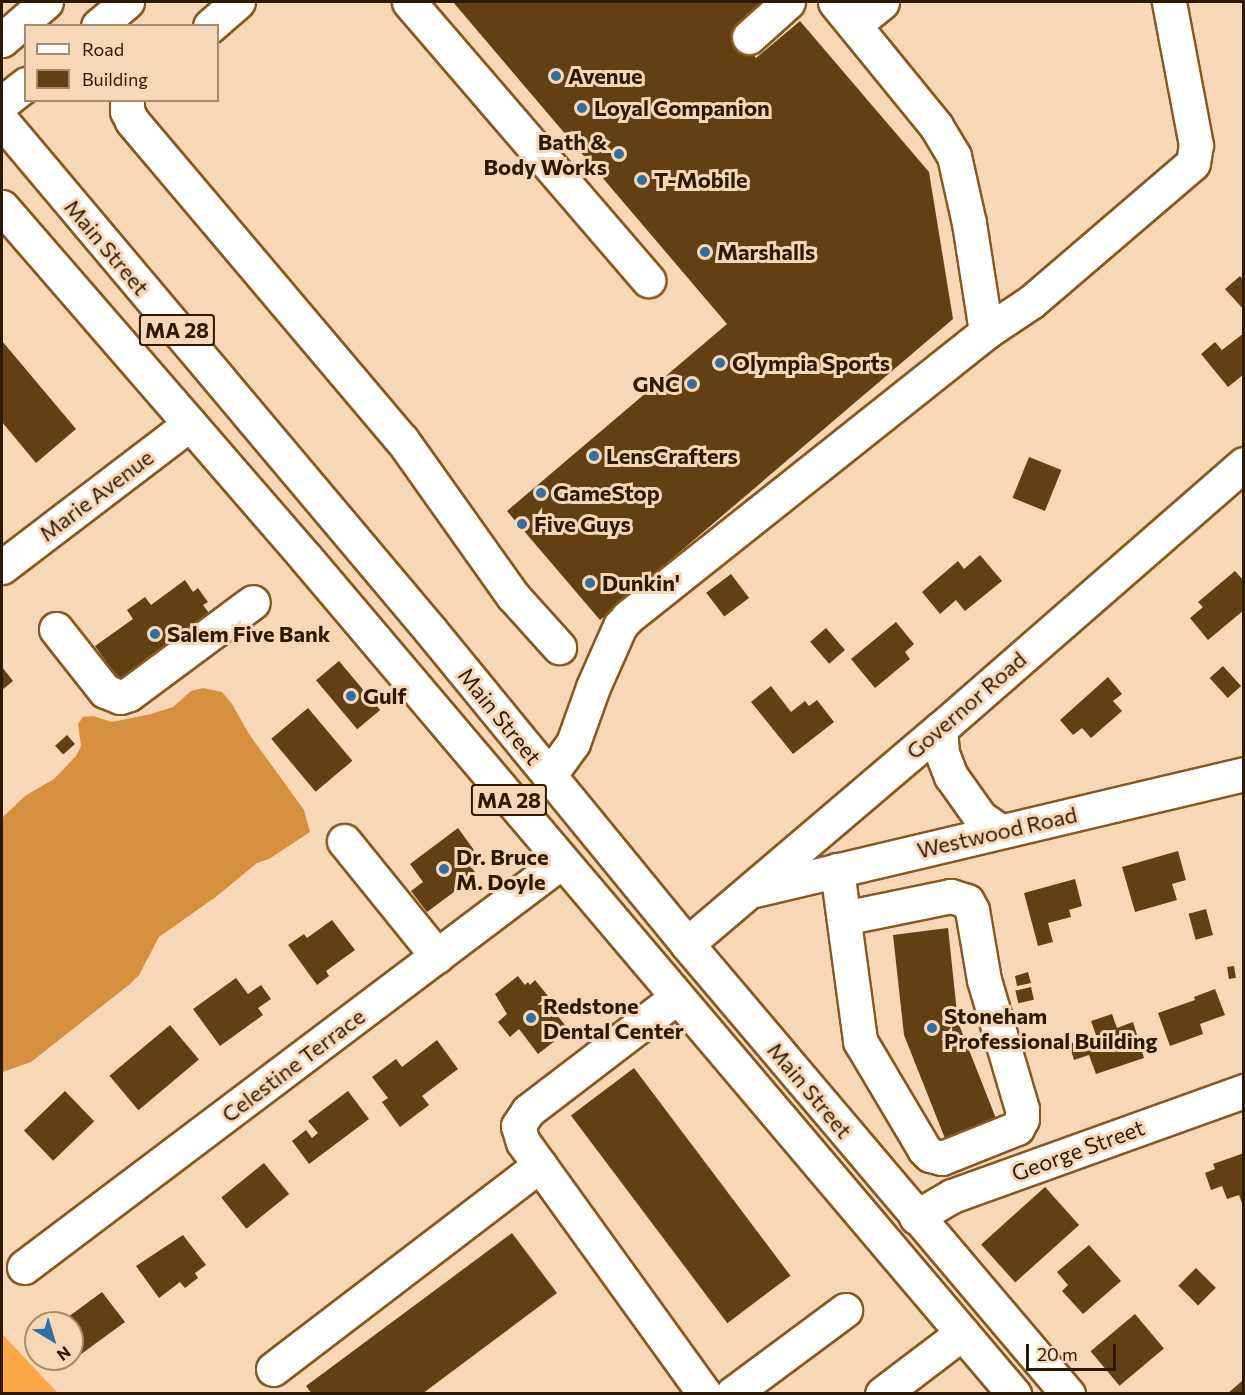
<!DOCTYPE html>
<style>
body{margin:0}
#map{position:relative;width:1245px;height:1395px;overflow:hidden;background:#f8d7b6;font-family:Commissioner,sans-serif}
div>[style]{position:absolute}
[style*='--x']{left:calc(var(--x)*1px);top:calc(var(--y)*1px);width:calc(var(--w)*1px);rotate:calc(var(--a)*1deg)}
.green>*{inset:0;background:#f9a747}
.forest>*{inset:0;background:#d68f3e}
.building>*{inset:0;background:#633f14;transform-origin:0 0}
.roads{filter:drop-shadow(2px 0 #87581f) drop-shadow(-2px 0 #87581f) drop-shadow(0 2px #87581f) drop-shadow(0 -2px #87581f)}
.minor>*{height:33px;margin:-16.5px;padding:0 16.5px;transform-origin:16.5px;border-radius:16.5px;background:#fff}
.major>*{height:33px;margin:-16.5px;padding:0 16.5px;transform-origin:16.5px;border-radius:16.5px;background:#fff}
.dots>*{width:16px;height:16px;translate:-50% -50%;box-sizing:border-box;border:3px solid #f8d7b6;border-radius:50%}
span{translate:-50% -50%;white-space:nowrap;text-align:center;line-height:1.15;-webkit-text-stroke:6px #f8d7b6;paint-order:stroke}
.shield-label span{padding:2px 4px;background:#f8d7b6;border:2px solid;border-radius:4px;-webkit-text-stroke-width:0}
.shield-label{font-size:21px;color:#2d1903;font-weight:700}
.poi-label{font-size:22px;color:#2d1903;font-weight:700}
.left{translate:0 -50%;text-align:left}
.right{translate:-100% -50%;text-align:right}
.street-label{font-size:22px;color:#2d1903}
.frame{position:absolute;inset:0;border:3px solid #2d1903;pointer-events:none}
.legend{position:absolute;left:24px;top:24px;width:195px;height:78px;box-sizing:border-box;background:#f8d7b6;border:2px solid #a78b6e;margin:0;padding:8px 10px;list-style:none;font-size:18px;color:#2d1903}
.legend li{display:flex;align-items:center;gap:12px;height:30px}
.legend b{width:30px;border:2px solid #a78b6e}
.north{position:absolute;left:24px;top:1311px;width:60px;height:60px;box-sizing:border-box;background:#f8d7b6;border:2px solid #a78b6e;border-radius:50%;rotate:142deg;font-size:16px;font-weight:700;line-height:24px;text-align:center;color:#2d1903}
.north::after{content:'';display:block;margin:auto;width:21px;height:27px;background:#2e6fa5;clip-path:polygon(50% 0,100% 100%,50% 72%,0 100%)}
.scale{position:absolute;left:1026px;top:1344px;width:90px;height:27px;box-sizing:border-box;border:3px solid #2d1903;border-top:0;padding-left:8px;font-size:18px;line-height:21px;white-space:nowrap;color:#2d1903;-webkit-text-stroke:4px #f8d7b6;paint-order:stroke}
</style>
<div id="map">
<div class="green">
<div style="clip-path:polygon(2px 1333px,2px 1334px,58px 1393px,2px 1393px)"></div>
</div>
<div class="forest">
<div style="clip-path:polygon(203px 688px,222px 692px,232px 704px,249px 734px,304px 810px,310px 832px,269px 859px,257px 863px,217px 896px,159px 937px,139px 975px,130px 984px,31px 1062px,2px 1072px,2px 818px,25px 796px,54px 779px,76px 756px,81px 746px,78px 724px,83px 717px,93px 716px,112px 722px,151px 714px,173px 707px,191px 691px)"></div>
</div>
<div class="building">
<div style="clip-path:polygon(453px 2px,769px 2px,734px 31px,756px 58px,800px 21px,929px 172px,953px 319px,600px 620px,507px 511px,727px 324px)"></div>
<div style="clip-path:polygon(1240px 276px,1244px 281px,1244px 310px,1225px 289px)"></div>
<div style="clip-path:polygon(1244px 333px,1244px 374px,1228px 387px,1201px 354px,1215px 342px,1222px 350px)"></div>
<div style="clip-path:polygon(2px 341px,76px 429px,36px 463px,2px 422px)"></div>
<div style="left:1029px;top:457px;width:35px;height:44px;rotate:22deg"></div>
<div style="clip-path:polygon(980px 555px,1002px 581px,965px 611px,956px 600px,940px 614px,922px 592px,958px 561px,964px 569px)"></div>
<div style="clip-path:polygon(1235px 571px,1244px 581px,1244px 610px,1208px 640px,1190px 618px,1203px 607px,1198px 602px)"></div>
<div style="left:731px;top:574px;width:30px;height:31px;rotate:53deg"></div>
<div style="clip-path:polygon(185px 580px,193px 592px,198px 588px,208px 602px,203px 605px,215px 621px,123px 685px,95px 646px,133px 619px,127px 610px,145px 597px,151px 605px)"></div>
<div style="clip-path:polygon(896px 622px,914px 644px,905px 652px,910px 659px,875px 688px,851px 659px)"></div>
<div style="left:826px;top:628px;width:29px;height:21px;rotate:49deg"></div>
<div style="left:339px;top:661px;width:64px;height:30px;rotate:50deg"></div>
<div style="left:1223px;top:666px;width:27px;height:18px;rotate:48deg"></div>
<div style="clip-path:polygon(2px 667px,13px 681px,2px 690px)"></div>
<div style="clip-path:polygon(1108px 677px,1122px 694px,1113px 701px,1122px 711px,1091px 738px,1082px 728px,1073px 735px,1060px 720px)"></div>
<div style="clip-path:polygon(771px 686px,791px 712px,805px 701px,809px 706px,817px 700px,834px 722px,793px 754px,751px 702px)"></div>
<div style="left:308px;top:708px;width:69px;height:48px;rotate:50deg"></div>
<div style="left:67px;top:735px;width:12px;height:16px;rotate:48deg"></div>
<div style="clip-path:polygon(458px 828px,474px 850px,464px 857px,477px 875px,427px 912px,411px 891px,423px 882px,410px 864px)"></div>
<div style="clip-path:polygon(1178px 851px,1186px 880px,1172px 884px,1177px 900px,1135px 912px,1122px 867px)"></div>
<div style="clip-path:polygon(1075px 879px,1082px 906px,1069px 910px,1071px 917px,1048px 923px,1053px 942px,1038px 946px,1024px 893px)"></div>
<div style="left:1206px;top:909px;width:27px;height:18px;rotate:75deg"></div>
<div style="clip-path:polygon(332px 920px,355px 950px,326px 971px,329px 976px,317px 985px,288px 945px,304px 934px,307px 938px)"></div>
<div style="clip-path:polygon(948px 928px,958px 1022px,997px 1121px,946px 1141px,904px 1035px,893px 935px)"></div>
<div style="left:1234px;top:966px;width:12px;height:7px;rotate:81deg"></div>
<div style="clip-path:polygon(1028px 972px,1031px 983px,1017px 986px,1015px 976px)"></div>
<div style="clip-path:polygon(518px 976px,525px 985px,528px 982px,530px 985px,535px 980px,552px 1001px,548px 1004px,569px 1030px,538px 1054px,519px 1029px,510px 1037px,498px 1022px,507px 1014px,495px 994px)"></div>
<div style="clip-path:polygon(236px 978px,248px 994px,261px 985px,271px 999px,258px 1008px,263px 1015px,220px 1046px,193px 1009px)"></div>
<div style="left:1031px;top:987px;width:13px;height:16px;rotate:77deg"></div>
<div style="clip-path:polygon(1215px 989px,1225px 1015px,1200px 1024px,1203px 1034px,1170px 1046px,1158px 1013px,1195px 1000px,1194px 997px)"></div>
<div style="clip-path:polygon(1112px 1014px,1117px 1028px,1133px 1022px,1144px 1058px,1096px 1074px,1089px 1055px,1074px 1060px,1069px 1044px,1096px 1035px,1091px 1021px)"></div>
<div style="left:170px;top:1025px;width:45px;height:79px;rotate:50deg"></div>
<div style="clip-path:polygon(437px 1040px,458px 1069px,422px 1096px,429px 1105px,400px 1127px,382px 1102px,388px 1098px,372px 1077px,396px 1059px,402px 1067px)"></div>
<div style="left:634px;top:1068px;width:260px;height:79px;rotate:53deg"></div>
<div style="left:65px;top:1091px;width:42px;height:57px;rotate:46deg"></div>
<div style="clip-path:polygon(348px 1091px,369px 1119px,309px 1164px,292px 1141px,306px 1130px,312px 1138px,318px 1133px,308px 1121px)"></div>
<div style="clip-path:polygon(1244px 1153px,1244px 1206px,1243px 1206px,1239px 1195px,1227px 1199px,1222px 1186px,1211px 1190px,1205px 1173px,1215px 1169px,1213px 1164px)"></div>
<div style="left:264px;top:1163px;width:40px;height:55px;rotate:51deg"></div>
<div style="left:1045px;top:1187px;width:51px;height:86px;rotate:48deg"></div>
<div style="clip-path:polygon(512px 1233px,557px 1293px,422px 1394px,312px 1394px,306px 1386px)"></div>
<div style="clip-path:polygon(183px 1235px,206px 1265px,195px 1273px,198px 1278px,185px 1288px,180px 1282px,159px 1298px,136px 1266px)"></div>
<div style="clip-path:polygon(1089px 1245px,1121px 1281px,1083px 1314px,1062px 1291px,1068px 1285px,1057px 1272px)"></div>
<div style="left:1196px;top:1268px;width:28px;height:25px;rotate:45deg"></div>
<div style="clip-path:polygon(102px 1292px,125px 1322px,73px 1360px,72px 1323px,60px 1323px)"></div>
<div style="left:1135px;top:1314px;width:45px;height:58px;rotate:50deg"></div>
<div style="clip-path:polygon(1242px 1381px,1244px 1394px,1227px 1394px)"></div>
</div>
<div class="roads">
<div class="minor">
<div style="--x:409;--y:2;--w:367;--a:49.3"></div>
<div style="--x:835;--y:2;--w:160;--a:50.8"></div>
<div style="--x:936;--y:126;--w:35;--a:59"></div>
<div style="--x:954;--y:156;--w:69;--a:77.4"></div>
<div style="--x:969;--y:223;--w:110;--a:81.1"></div>
<div style="--x:854;--y:25;--w:36;--a:-39"></div>
<div style="--x:98;--y:26;--w:38;--a:-40"></div>
<div style="--x:210;--y:26;--w:37;--a:-41"></div>
<div style="--x:749;--y:37;--w:52;--a:-41.9"></div>
<div style="--x:2;--y:40;--w:58;--a:-40.8"></div>
<div style="--x:127;--y:100;--w:11;--a:90"></div>
<div style="--x:127;--y:111;--w:11;--a:63"></div>
<div style="--x:132;--y:121;--w:418;--a:49.8"></div>
<div style="--x:402;--y:440;--w:191;--a:54.6"></div>
<div style="--x:513;--y:596;--w:69;--a:48"></div>
<div style="--x:2;--y:103;--w:31;--a:-38"></div>
<div style="--x:2;--y:567;--w:236;--a:-37.3"></div>
<div style="--x:56;--y:629;--w:79;--a:51.7"></div>
<div style="--x:105;--y:691;--w:16;--a:22"></div>
<div style="--x:120;--y:697;--w:9;--a:-18"></div>
<div style="--x:129;--y:694;--w:154;--a:-36.6"></div>
<div style="--x:940;--y:729;--w:24;--a:85"></div>
<div style="--x:942;--y:753;--w:25;--a:69"></div>
<div style="--x:951;--y:776;--w:50;--a:54.7"></div>
<div style="--x:980;--y:817;--w:24;--a:35"></div>
<div style="--x:549;--y:776;--w:41;--a:-54"></div>
<div style="--x:573;--y:743;--w:59;--a:-70.3"></div>
<div style="--x:593;--y:687;--w:67;--a:-66.1"></div>
<div style="--x:620;--y:626;--w:12;--a:-48"></div>
<div style="--x:628;--y:617;--w:458;--a:-38.5"></div>
<div style="--x:986;--y:332;--w:54;--a:-33.7"></div>
<div style="--x:1031;--y:302;--w:213;--a:-40.6"></div>
<div style="--x:1193;--y:163;--w:18;--a:-81"></div>
<div style="--x:1196;--y:145;--w:146;--a:-100.7"></div>
<div style="--x:344;--y:841;--w:148;--a:51"></div>
<div style="--x:837;--y:870;--w:173;--a:82.3"></div>
<div style="--x:860;--y:1041;--w:126;--a:59.3"></div>
<div style="--x:924;--y:1149;--w:8;--a:45"></div>
<div style="--x:930;--y:1155;--w:12;--a:14"></div>
<div style="--x:942;--y:1158;--w:81;--a:-21.8"></div>
<div style="--x:1017;--y:1128;--w:10;--a:-61"></div>
<div style="--x:1022;--y:1119;--w:10;--a:-90"></div>
<div style="--x:1022;--y:1109;--w:134;--a:-106.4"></div>
<div style="--x:984;--y:980;--w:71;--a:-99.7"></div>
<div style="--x:972;--y:910;--w:10;--a:-119"></div>
<div style="--x:967;--y:901;--w:17;--a:-163"></div>
<div style="--x:951;--y:896;--w:109;--a:168.4"></div>
<div style="--x:755;--y:890;--w:503;--a:-13.34"></div>
<div style="--x:687;--y:944;--w:332;--a:-40.4"></div>
<div style="--x:940;--y:729;--w:403;--a:-41.1"></div>
<div style="--x:677;--y:997;--w:188;--a:142.6"></div>
<div style="--x:528;--y:1111;--w:18;--a:124"></div>
<div style="--x:518;--y:1126;--w:17;--a:73"></div>
<div style="--x:523;--y:1142;--w:311;--a:54.2"></div>
<div style="--x:916;--y:1217;--w:42;--a:-30.3"></div>
<div style="--x:952;--y:1196;--w:310;--a:-19.8"></div>
<div style="--x:24;--y:1267;--w:673;--a:-37.02"></div>
<div style="--x:273;--y:1369;--w:336;--a:-37.4"></div>
<div style="--x:732;--y:1394;--w:141;--a:-36.6"></div>
<div style="--x:882;--y:1394;--w:101;--a:-37.3"></div>
</div>
<div class="major">
<div style="--x:2;--y:121;--w:666;--a:49.93"></div>
<div style="--x:431;--y:631;--w:404;--a:50.7"></div>
<div style="--x:687;--y:944;--w:590;--a:49.75"></div>
<div style="--x:2;--y:207;--w:464;--a:49.1"></div>
<div style="--x:306;--y:558;--w:1096;--a:49.74"></div>
</div>
</div>
<div class="dots">
<div style="left:556px;top:76px;background:#2e6fa5"></div>
<div style="left:582px;top:108px;background:#2e6fa5"></div>
<div style="left:619px;top:154px;background:#2e6fa5"></div>
<div style="left:642px;top:180px;background:#2e6fa5"></div>
<div style="left:705px;top:252px;background:#2e6fa5"></div>
<div style="left:720px;top:363px;background:#2e6fa5"></div>
<div style="left:692px;top:384px;background:#2e6fa5"></div>
<div style="left:594px;top:456px;background:#2e6fa5"></div>
<div style="left:541px;top:493px;background:#2e6fa5"></div>
<div style="left:522px;top:524px;background:#2e6fa5"></div>
<div style="left:590px;top:583px;background:#2e6fa5"></div>
<div style="left:155px;top:634px;background:#2e6fa5"></div>
<div style="left:351px;top:696px;background:#2e6fa5"></div>
<div style="left:444px;top:869px;background:#2e6fa5"></div>
<div style="left:531px;top:1018px;background:#2e6fa5"></div>
<div style="left:932px;top:1028px;background:#2e6fa5"></div>
</div>
<div class="shield-label">
<span style="left:177px;top:330px">MA 28</span>
<span style="left:509px;top:800px">MA 28</span>
</div>
<div class="poi-label">
<span class="left" style="left:568px;top:76px">Avenue</span>
<span class="left" style="left:594px;top:108px">Loyal Companion</span>
<span class="right" style="left:607px;top:154px">Bath &amp;<br>Body Works</span>
<span class="left" style="left:654px;top:180px">T-Mobile</span>
<span class="left" style="left:717px;top:252px">Marshalls</span>
<span class="left" style="left:732px;top:363px">Olympia Sports</span>
<span class="right" style="left:680px;top:384px">GNC</span>
<span class="left" style="left:606px;top:456px">LensCrafters</span>
<span class="left" style="left:553px;top:493px">GameStop</span>
<span class="left" style="left:534px;top:524px">Five Guys</span>
<span class="left" style="left:602px;top:583px">Dunkin'</span>
<span class="left" style="left:167px;top:634px">Salem Five Bank</span>
<span class="left" style="left:363px;top:696px">Gulf</span>
<span class="left" style="left:456px;top:869px">Dr. Bruce<br>M. Doyle</span>
<span class="left" style="left:543px;top:1018px">Redstone<br>Dental Center</span>
<span class="left" style="left:944px;top:1028px">Stoneham<br>Professional Building</span>
</div>
<div class="street-label">
<span style="left:107px;top:247px;rotate:50deg">Main Street</span>
<span style="left:96px;top:495px;rotate:-37deg">Marie Avenue</span>
<span style="left:966px;top:705px;rotate:-41deg">Governor Road</span>
<span style="left:500px;top:716px;rotate:51deg">Main Street</span>
<span style="left:997px;top:832px;rotate:-13deg">Westwood Road</span>
<span style="left:293px;top:1065px;rotate:-37deg">Celestine Terrace</span>
<span style="left:810px;top:1090px;rotate:50deg">Main Street</span>
<span style="left:1078px;top:1150px;rotate:-20deg">George Street</span>
</div>
<div class="frame"></div>
<ul class="legend">
<li><b style="height:8px;background:#fff"></b>Road</li>
<li><b style="height:16px;background:#633f14"></b>Building</li>
</ul>
<div class="north">N</div>
<div class="scale">20 m</div>
</div>
